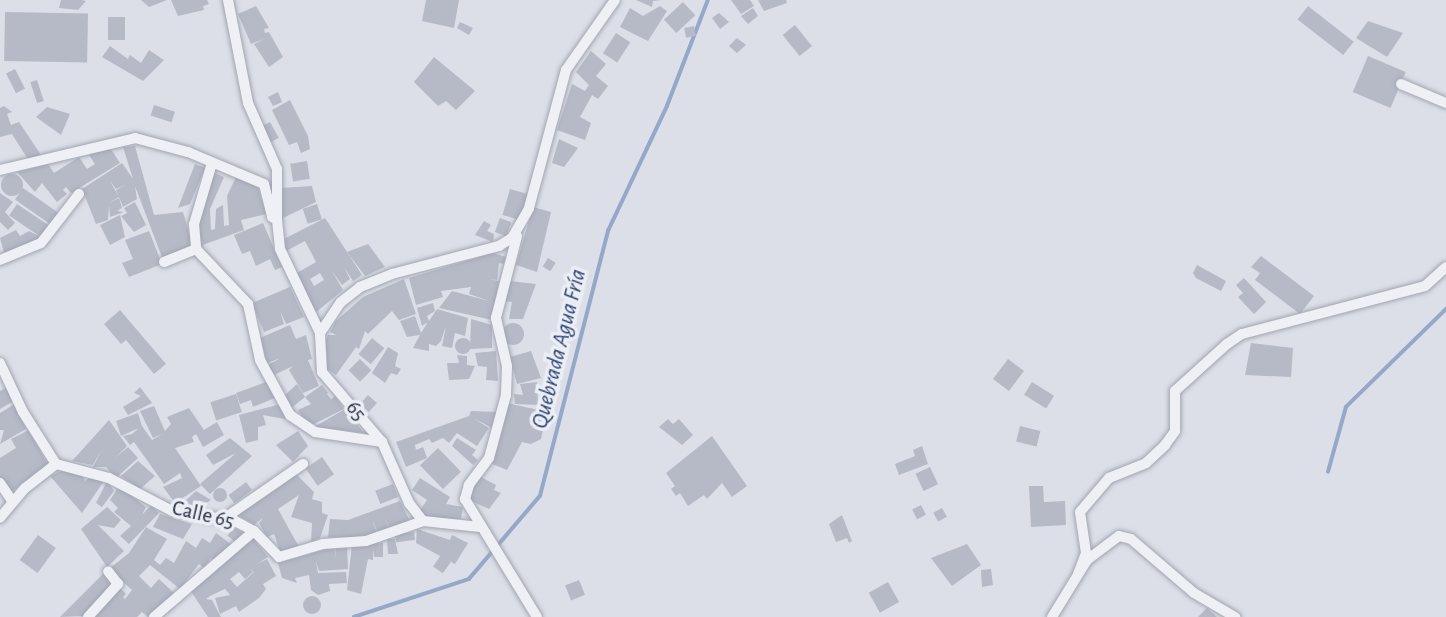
<!DOCTYPE html>
<html>
<head>
<meta charset="utf-8">
<style>
  body { margin:0 }
  #map { position:relative; width:1446px; height:617px; overflow:hidden; background:#dcdfe7; font-family:"Alegreya Sans",sans-serif }
  div>[style] { position:absolute }
  .stream>* { height:3.5px; margin:-1.75px; padding:0 1.75px; transform-origin:1.75px; border-radius:1.75px; background:#95a8c9 }
  .building>* { inset:0; background:#b6bac7; transform-origin:0 0 }
  .round { border-radius:50% }
  .roads { filter:drop-shadow(0 0 2px #a1a5b1) drop-shadow(0 0 2px #a1a5b1) }
  .street>* { height:10px; margin:-5px; padding:0 5px; transform-origin:5px; border-radius:5px; background:#eff0f5 }
  span { translate:-50% -50%; white-space:nowrap; text-align:center; line-height:1.15; -webkit-text-stroke:7px #ebeef5; paint-order:stroke }
  .street-label { font-size:21px; color:#252b3e }
  .water-label { font-size:23px; color:#2e4473; font-style:italic }
</style>
</head>
<body>
<div id="map">
  <div class="stream">
    <div style="left:1328px;top:472px;width:67px;rotate:-74.5deg"></div>
    <div style="left:1346px;top:407px;width:140px;rotate:-44.4deg"></div>
    <div style="left:354px;top:617px;width:121px;rotate:-18.3deg"></div>
    <div style="left:469px;top:579px;width:109px;rotate:-49.5deg"></div>
    <div style="left:540px;top:496px;width:274px;rotate:-75.6deg"></div>
    <div style="left:608px;top:231px;width:138px;rotate:-64.7deg"></div>
    <div style="left:667px;top:106px;width:114px;rotate:-68.9deg"></div>
  </div>
  <div class="building">
    <div style="clip-path:polygon(61px 0,81px 0,86px 1px,78px 10px,59px 8px)"></div>
    <div style="clip-path:polygon(141px 0,167px 0,149px 7px)"></div>
    <div style="clip-path:polygon(171px 0,207px 0,209px 4px,203px 6px,204px 10px,178px 16px)"></div>
    <div style="clip-path:polygon(426px 0,459px 0,454px 28px,422px 21px)"></div>
    <div style="clip-path:polygon(636px 0,662px 0,653px 1px,652px 7px)"></div>
    <div style="clip-path:polygon(731px 0,750px 0,754px 6px,741px 14px)"></div>
    <div style="clip-path:polygon(758px 0,786px 0,787px 3px,764px 11px)"></div>
    <div style="left:683px;top:2px;width:18px;height:26px;rotate:47deg"></div>
    <div style="clip-path:polygon(256px 6px,269px 28px,264px 29px,265px 33px,269px 32px,283px 57px,269px 67px,254px 44px,264px 39px,251px 44px,238px 14px)"></div>
    <div style="clip-path:polygon(660px 6px,667px 11px,648px 41px,620px 27px,630px 8px,643px 16px)"></div>
    <div style="left:1308px;top:6px;width:58px;height:17px;rotate:38deg"></div>
    <div style="clip-path:polygon(753px 8px,758px 16px,748px 24px,741px 16px)"></div>
    <div style="left:5px;top:12px;width:83px;height:49px;rotate:1deg"></div>
    <div style="clip-path:polygon(719px 13px,729px 22px,720px 29px,712px 18px)"></div>
    <div style="left:125px;top:17px;width:23px;height:17px;rotate:90deg"></div>
    <div style="clip-path:polygon(1368px 21px,1403px 33px,1387px 57px,1356px 38px)"></div>
    <div style="clip-path:polygon(460px 22px,473px 28px,469px 35px,457px 28px)"></div>
    <div style="left:795px;top:25px;width:27px;height:16px;rotate:51deg"></div>
    <div style="left:694px;top:26px;width:10px;height:10px;rotate:79deg"></div>
    <div style="left:616px;top:33px;width:17px;height:24px;rotate:33deg"></div>
    <div style="clip-path:polygon(737px 38px,746px 45px,737px 53px,729px 46px)"></div>
    <div style="clip-path:polygon(110px 46px,128px 59px,130px 55px,141px 63px,149px 50px,164px 60px,143px 81px,102px 57px)"></div>
    <div style="clip-path:polygon(591px 51px,606px 64px,596px 76px,608px 86px,598px 99px,592px 95px,580px 117px,591px 123px,585px 140px,557px 130px,572px 84px,585px 91px,589px 85px,576px 72px)"></div>
    <div style="left:1368px;top:56px;width:41px;height:39px;rotate:23deg"></div>
    <div style="clip-path:polygon(434px 57px,475px 91px,456px 110px,446px 101px,438px 106px,414px 82px)"></div>
    <div style="left:15px;top:69px;width:22px;height:10px;rotate:63deg"></div>
    <div style="left:37px;top:80px;width:22px;height:7px;rotate:72deg"></div>
    <div style="clip-path:polygon(278px 92px,282px 102px,273px 106px,268px 97px)"></div>
    <div style="clip-path:polygon(290px 100px,308px 136px,310px 149px,301px 153px,297px 142px,289px 145px,272px 110px)"></div>
    <div style="left:154px;top:105px;width:22px;height:11px;rotate:18deg"></div>
    <div style="clip-path:polygon(4px 106px,12px 112px,7px 114px,11px 125px,19px 122px,43px 158px,29px 161px,12px 134px,0 137px,0 108px)"></div>
    <div style="clip-path:polygon(47px 107px,70px 114px,61px 135px,36px 117px)"></div>
    <div style="left:270px;top:122px;width:18px;height:10px;rotate:61deg"></div>
    <div style="clip-path:polygon(559px 139px,578px 148px,564px 167px,552px 163px)"></div>
    <div style="clip-path:polygon(109px 146px,120px 163px,71px 193px,66px 187px,63px 190px,67px 194px,57px 202px,42px 183px,35px 192px,17px 172px,48px 164px,54px 173px,79px 157px,87px 169px,95px 164px,89px 155px)"></div>
    <div style="clip-path:polygon(135px 146px,154px 215px,183px 212px,193px 246px,163px 260px,135px 186px,137px 199px,123px 207px,116px 190px,127px 184px,116px 189px,110px 181px,119px 197px,109px 203px,119px 198px,122px 208px,117px 211px,124px 212px,110px 217px,109px 206px,108px 220px,96px 224px,82px 189px,122px 163px,133px 179px,123px 147px)"></div>
    <div style="left:307px;top:161px;width:18px;height:17px;rotate:81deg"></div>
    <div style="clip-path:polygon(195px 164px,205px 168px,190px 204px,178px 208px)"></div>
    <div style="clip-path:polygon(215px 173px,224px 177px,210px 209px,211px 230px,215px 229px,216px 209px,223px 205px,224px 226px,229px 225px,227px 196px,236px 177px,257px 184px,266px 214px,241px 220px,244px 230px,200px 246px,196px 220px)"></div>
    <div class="round" style="left:1px;top:174px;width:22px;height:22px"></div>
    <div style="clip-path:polygon(312px 186px,316px 202px,281px 219px,280px 188px)"></div>
    <div style="left:23px;top:188px;width:44px;height:14px;rotate:35deg"></div>
    <div style="left:510px;top:189px;width:18px;height:27px;rotate:16deg"></div>
    <div style="clip-path:polygon(0 193px,13px 202px,5px 212px,15px 223px,8px 230px,0 222px)"></div>
    <div style="clip-path:polygon(135px 202px,146px 225px,134px 232px,121px 216px,127px 213px,124px 208px)"></div>
    <div style="left:17px;top:204px;width:40px;height:14px;rotate:34deg"></div>
    <div style="left:317px;top:204px;width:16px;height:15px;rotate:72deg"></div>
    <div style="clip-path:polygon(533px 207px,551px 212px,537px 272px,516px 265px)"></div>
    <div style="clip-path:polygon(120px 215px,125px 237px,110px 245px,100px 225px)"></div>
    <div style="clip-path:polygon(evenodd,325px 218px,362px 275px,353px 281px,344px 267px,350px 279px,342px 285px,332px 271px,343px 290px,315px 313px,295px 274px,316px 262px,305px 241px,286px 251px,280px 241px,325px 218px,320px 273px,324px 280px,314px 286px,310px 279px,320px 273px)"></div>
    <div style="left:500px;top:218px;width:12px;height:15px;rotate:20deg"></div>
    <div style="clip-path:polygon(484px 221px,491px 225px,487px 231px,494px 234px,493px 242px,475px 235px)"></div>
    <div style="clip-path:polygon(263px 223px,282px 267px,275px 270px,270px 259px,256px 266px,250px 251px,242px 254px,234px 235px)"></div>
    <div style="clip-path:polygon(16px 230px,20px 236px,29px 231px,41px 237px,35px 244px,5px 256px,0 238px)"></div>
    <div style="clip-path:polygon(149px 231px,162px 264px,129px 277px,122px 263px,133px 259px,125px 240px)"></div>
    <div style="clip-path:polygon(368px 244px,385px 267px,365px 276px,347px 252px)"></div>
    <div style="clip-path:polygon(493px 253px,506px 257px,504px 264px,499px 263px,497px 280px,489px 279px,499px 281px,492px 320px,439px 308px,452px 291px,489px 301px,469px 294px,471px 287px,441px 291px,443px 297px,416px 305px,409px 278px)"></div>
    <div style="clip-path:polygon(1261px 256px,1314px 296px,1300px 314px,1255px 280px,1260px 273px,1251px 267px)"></div>
    <div style="left:548px;top:258px;width:9px;height:10px;rotate:32deg"></div>
    <div style="clip-path:polygon(1197px 265px,1226px 281px,1221px 291px,1196px 278px,1193px 273px)"></div>
    <div style="clip-path:polygon(1244px 278px,1266px 302px,1254px 314px,1238px 297px,1243px 293px,1236px 285px)"></div>
    <div style="clip-path:polygon(404px 279px,416px 314px,399px 320px,392px 311px,368px 334px,365px 331px,359px 349px,356px 347px,336px 375px,326px 368px,327px 351px,322px 349px,328px 335px,336px 335px,330px 332px,336px 321px,363px 297px)"></div>
    <div style="clip-path:polygon(509px 281px,536px 284px,523px 319px,509px 319px,512px 302px,503px 301px)"></div>
    <div style="clip-path:polygon(290px 287px,304px 317px,286px 324px,280px 311px,284px 324px,264px 332px,252px 303px)"></div>
    <div style="clip-path:polygon(433px 303px,435px 311px,427px 316px,429px 321px,437px 309px,468px 318px,465px 336px,455px 333px,452px 348px,442px 346px,446px 326px,441px 341px,436px 346px,429px 344px,429px 351px,413px 348px,420px 335px,407px 337px,400px 321px,415px 316px,421px 333px,428px 322px,422px 326px,417px 308px)"></div>
    <div style="clip-path:polygon(120px 310px,166px 364px,154px 374px,126px 340px,121px 344px,104px 324px)"></div>
    <div style="clip-path:polygon(471px 319px,492px 325px,492px 348px,470px 349px)"></div>
    <div class="round" style="left:502px;top:323px;width:22px;height:22px"></div>
    <div style="clip-path:polygon(290px 325px,296px 339px,306px 335px,312px 359px,308px 360px,319px 386px,303px 393px,289px 370px,293px 366px,272px 376px,267px 365px,281px 358px,267px 363px,260px 338px)"></div>
    <div style="left:372px;top:338px;width:16px;height:21px;rotate:40deg"></div>
    <div class="round" style="left:455px;top:338px;width:16px;height:16px"></div>
    <div style="clip-path:polygon(1251px 343px,1293px 348px,1291px 377px,1245px 375px)"></div>
    <div style="clip-path:polygon(388px 347px,398px 353px,395px 366px,401px 369px,397px 375px,391px 373px,385px 383px,372px 373px)"></div>
    <div style="clip-path:polygon(496px 351px,498px 381px,486px 380px,487px 367px,478px 366px,475px 353px)"></div>
    <div style="clip-path:polygon(531px 351px,541px 378px,517px 384px,510px 357px)"></div>
    <div style="clip-path:polygon(457px 355px,467px 356px,467px 365px,475px 366px,469px 379px,449px 380px,447px 363px,459px 363px)"></div>
    <div style="left:360px;top:359px;width:16px;height:16px;rotate:45deg"></div>
    <div style="left:1008px;top:359px;width:20px;height:25px;rotate:37deg"></div>
    <div style="clip-path:polygon(266px 382px,275px 398px,253px 407px,251px 400px,240px 404px,236px 393px)"></div>
    <div style="clip-path:polygon(537px 382px,538px 405px,515px 404px,514px 394px,523px 395px,520px 384px)"></div>
    <div style="left:1032px;top:382px;width:26px;height:15px;rotate:32deg"></div>
    <div style="clip-path:polygon(297px 384px,305px 397px,290px 409px,281px 399px)"></div>
    <div style="clip-path:polygon(322px 385px,328px 393px,318px 401px,327px 394px,331px 399px,335px 396px,344px 409px,308px 427px,298px 410px,311px 404px,305px 397px)"></div>
    <div style="clip-path:polygon(9px 386px,17px 399px,0 409px,0 391px)"></div>
    <div style="clip-path:polygon(140px 387px,152px 403px,128px 415px,123px 407px,141px 396px,134px 393px)"></div>
    <div style="left:236px;top:394px;width:19px;height:27px;rotate:72deg"></div>
    <div style="left:368px;top:395px;width:12px;height:12px;rotate:42deg"></div>
    <div style="clip-path:polygon(507px 403px,543px 411px,540px 425px,544px 425px,541px 439px,531px 444px,522px 442px,507px 470px,490px 463px)"></div>
    <div style="clip-path:polygon(15px 404px,26px 429px,0 444px,4px 430px,0 430px,0 413px)"></div>
    <div style="clip-path:polygon(281px 404px,290px 420px,263px 415px,266px 425px,258px 427px,258px 440px,246px 443px,239px 415px)"></div>
    <div style="clip-path:polygon(154px 406px,165px 431px,171px 424px,167px 417px,189px 408px,204px 430px,217px 422px,224px 435px,203px 447px,196px 434px,192px 437px,194px 442px,175px 448px,201px 486px,175px 503px,163px 487px,182px 478px,180px 473px,164px 484px,134px 442px,130px 445px,123px 436px,132px 434px,139px 428px,121px 436px,116px 421px,138px 413px,142px 426px,152px 440px,162px 434px,153px 438px,140px 411px)"></div>
    <div style="clip-path:polygon(345px 409px,364px 433px,314px 427px)"></div>
    <div style="clip-path:polygon(471px 411px,498px 412px,492px 428px,473px 418px,489px 428px,477px 446px,457px 433px,449px 443px,443px 438px,432px 443px,429px 439px,415px 445px,416px 450px,423px 447px,427px 458px,406px 467px,396px 442px,469px 416px)"></div>
    <div style="clip-path:polygon(668px 419px,673px 424px,679px 419px,693px 435px,682px 445px,659px 427px)"></div>
    <div style="clip-path:polygon(109px 420px,127px 446px,115px 458px,128px 447px,138px 458px,116px 478px,106px 467px,93px 467px,102px 449px,93px 465px,72px 461px)"></div>
    <div style="left:1020px;top:426px;width:21px;height:16px;rotate:14deg"></div>
    <div style="clip-path:polygon(29px 430px,48px 465px,11px 492px,0 477px,0 458px,16px 448px,11px 439px)"></div>
    <div style="clip-path:polygon(298px 431px,308px 446px,293px 462px,276px 445px)"></div>
    <div style="clip-path:polygon(712px 436px,747px 486px,732px 497px,722px 483px,707px 499px,704px 495px,688px 506px,680px 493px,676px 496px,671px 489px,675px 486px,666px 473px)"></div>
    <div style="clip-path:polygon(230px 438px,252px 456px,210px 494px,200px 484px,236px 453px,213px 465px,206px 455px)"></div>
    <div style="clip-path:polygon(457px 438px,476px 450px,472px 455px,478px 460px,473px 465px,452px 446px)"></div>
    <div style="clip-path:polygon(922px 446px,928px 464px,899px 475px,895px 464px,915px 456px,913px 450px)"></div>
    <div style="left:438px;top:448px;width:33px;height:25px;rotate:46deg"></div>
    <div style="left:322px;top:457px;width:21px;height:20px;rotate:55deg"></div>
    <div style="clip-path:polygon(138px 461px,155px 476px,140px 489px,121px 476px)"></div>
    <div style="left:930px;top:467px;width:19px;height:16px;rotate:65deg"></div>
    <div style="clip-path:polygon(63px 470px,82px 475px,85px 481px,94px 475px,104px 481px,82px 513px,50px 476px)"></div>
    <div style="clip-path:polygon(296px 474px,314px 492px,312px 499px,322px 502px,322px 513px,328px 515px,320px 538px,311px 542px,312px 523px,291px 517px,299px 495px,278px 509px,299px 547px,281px 554px,274px 534px,267px 537px,259px 523px,263px 518px,254px 525px,236px 513px)"></div>
    <div style="clip-path:polygon(479px 476px,496px 485px,494px 490px,501px 493px,489px 509px,469px 500px)"></div>
    <div style="clip-path:polygon(420px 478px,450px 497px,446px 504px,463px 507px,461px 519px,428px 520px,419px 512px,427px 500px,412px 490px)"></div>
    <div style="clip-path:polygon(107px 481px,114px 491px,102px 507px,96px 503px)"></div>
    <div style="left:246px;top:482px;width:10px;height:22px;rotate:53deg"></div>
    <div style="left:393px;top:484px;width:14px;height:19px;rotate:69deg"></div>
    <div style="clip-path:polygon(119px 486px,146px 507px,142px 515px,151px 505px,159px 513px,129px 544px,120px 536px,131px 526px,114px 512px,118px 508px,110px 500px)"></div>
    <div style="clip-path:polygon(1029px 486px,1043px 486px,1044px 502px,1065px 501px,1066px 525px,1031px 527px)"></div>
    <div class="round" style="left:213px;top:488px;width:14px;height:14px"></div>
    <div style="clip-path:polygon(196px 491px,211px 500px,192px 512px,183px 503px)"></div>
    <div style="clip-path:polygon(400px 501px,412px 525px,392px 532px,385px 519px,390px 530px,379px 535px,372px 520px,377px 533px,365px 538px,328px 537px,330px 519px,348px 520px)"></div>
    <div style="left:921px;top:505px;width:11px;height:10px;rotate:63deg"></div>
    <div style="clip-path:polygon(107px 507px,121px 520px,114px 528px,98px 525px,124px 551px,107px 567px,81px 529px)"></div>
    <div style="left:942px;top:508px;width:10px;height:10px;rotate:61deg"></div>
    <div style="clip-path:polygon(160px 514px,192px 524px,183px 539px,153px 527px)"></div>
    <div style="clip-path:polygon(842px 515px,852px 541px,849px 543px,847px 538px,836px 542px,829px 524px)"></div>
    <div style="clip-path:polygon(146px 527px,167px 539px,154px 560px,160px 565px,166px 558px,174px 563px,186px 541px,196px 548px,202px 538px,210px 543px,216px 533px,232px 545px,215px 561px,211px 558px,204px 568px,199px 564px,180px 589px,150px 565px,139px 576px,151px 588px,159px 579px,174px 593px,148px 617px,142px 612px,137px 617px,89px 617px,118px 586px,126px 594px,123px 597px,125px 599px,132px 590px,109px 569px,129px 553px)"></div>
    <div style="left:234px;top:527px;width:10px;height:11px;rotate:37deg"></div>
    <div style="clip-path:polygon(417px 529px,450px 540px,452px 535px,468px 543px,455px 564px,416px 543px)"></div>
    <div style="left:414px;top:532px;width:8px;height:19px;rotate:83deg"></div>
    <div style="left:38px;top:535px;width:22px;height:31px;rotate:36deg"></div>
    <div style="clip-path:polygon(evenodd,253px 538px,268px 557px,257px 564px,267px 559px,276px 576px,263px 584px,266px 589px,259px 598px,239px 612px,236px 606px,220px 614px,215px 598px,230px 595px,225px 589px,210px 596px,206px 599px,212px 600px,221px 617px,208px 617px,190px 590px,253px 538px,249px 568px,254px 572px,237px 587px,230px 579px,239px 572px,245px 579px,253px 572px,249px 568px)"></div>
    <div style="clip-path:polygon(387px 539px,395px 539px,398px 554px,388px 554px)"></div>
    <div style="clip-path:polygon(383px 543px,383px 557px,374px 557px,373px 549px,373px 560px,368px 559px,361px 594px,347px 590px,352px 545px)"></div>
    <div style="clip-path:polygon(967px 544px,981px 565px,952px 586px,931px 558px)"></div>
    <div style="clip-path:polygon(347px 546px,348px 569px,319px 571px,316px 562px,318px 573px,346px 572px,347px 583px,329px 584px,330px 591px,318px 595px,311px 590px,309px 575px,295px 578px,297px 583px,282px 578px,278px 563px,334px 547px,336px 558px,335px 547px)"></div>
    <div style="left:441px;top:555px;width:12px;height:14px;rotate:35deg"></div>
    <div style="clip-path:polygon(991px 569px,993px 585px,982px 587px,981px 570px)"></div>
    <div style="clip-path:polygon(105px 572px,116px 583px,84px 616px,60px 617px)"></div>
    <div style="left:579px;top:580px;width:16px;height:15px;rotate:68deg"></div>
    <div style="left:888px;top:582px;width:23px;height:22px;rotate:61deg"></div>
    <div class="round" style="left:303px;top:596px;width:18px;height:18px"></div>
    <div style="clip-path:polygon(1207px 608px,1217px 617px,1198px 617px)"></div>
  </div>
  <div class="roads">
    <div class="street">
      <div style="left:228px;top:0;width:105px;rotate:79deg"></div>
      <div style="left:248px;top:103px;width:72px;rotate:66.3deg"></div>
      <div style="left:277px;top:169px;width:51px;rotate:90deg"></div>
      <div style="left:1401px;top:84px;width:49px;rotate:22.9deg"></div>
      <div style="left:212px;top:163px;width:64px;rotate:106.4deg"></div>
      <div style="left:194px;top:224px;width:25px;rotate:85deg"></div>
      <div style="left:196px;top:249px;width:76px;rotate:46.6deg"></div>
      <div style="left:248px;top:304px;width:57px;rotate:77.9deg"></div>
      <div style="left:260px;top:360px;width:63px;rotate:61.4deg"></div>
      <div style="left:290px;top:415px;width:30px;rotate:34deg"></div>
      <div style="left:315px;top:432px;width:68px;rotate:8.5deg"></div>
      <div style="left:0;top:170px;width:139px;rotate:-13.3deg"></div>
      <div style="left:135px;top:138px;width:55px;rotate:14.8deg"></div>
      <div style="left:188px;top:152px;width:82px;rotate:22.8deg"></div>
      <div style="left:264px;top:184px;width:34px;rotate:76deg"></div>
      <div style="left:272px;top:217px;width:6px;rotate:31deg"></div>
      <div style="left:277px;top:220px;width:29px;rotate:84deg"></div>
      <div style="left:280px;top:249px;width:93px;rotate:64.5deg"></div>
      <div style="left:517px;top:236px;width:85px;rotate:104.4deg"></div>
      <div style="left:496px;top:318px;width:49px;rotate:77.1deg"></div>
      <div style="left:507px;top:366px;width:29px;rotate:92deg"></div>
      <div style="left:506px;top:395px;width:65px;rotate:105.1deg"></div>
      <div style="left:489px;top:458px;width:34px;rotate:127deg"></div>
      <div style="left:469px;top:485px;width:15px;rotate:106deg"></div>
      <div style="left:465px;top:499px;width:138px;rotate:58.6deg"></div>
      <div style="left:0;top:260px;width:44px;rotate:-22.5deg"></div>
      <div style="left:41px;top:243px;width:62px;rotate:-52.2deg"></div>
      <div style="left:164px;top:262px;width:35px;rotate:-22deg"></div>
      <div style="left:0;top:363px;width:54px;rotate:64.9deg"></div>
      <div style="left:23px;top:412px;width:62px;rotate:57.6deg"></div>
      <div style="left:56px;top:464px;width:39px;rotate:142deg"></div>
      <div style="left:25px;top:488px;width:39px;rotate:130deg"></div>
      <div style="left:56px;top:464px;width:55px;rotate:14.8deg"></div>
      <div style="left:109px;top:478px;width:71px;rotate:27.6deg"></div>
      <div style="left:172px;top:511px;width:64px;rotate:9deg"></div>
      <div style="left:235px;top:521px;width:21px;rotate:28deg"></div>
      <div style="left:254px;top:531px;width:36px;rotate:46deg"></div>
      <div style="left:279px;top:557px;width:46px;rotate:-16.5deg"></div>
      <div style="left:323px;top:544px;width:43px;rotate:-4deg"></div>
      <div style="left:366px;top:541px;width:60px;rotate:-19.3deg"></div>
      <div style="left:0;top:483px;width:23px;rotate:56deg"></div>
      <div style="left:225px;top:518px;width:95px;rotate:-34.7deg"></div>
      <div style="left:480px;top:527px;width:57px;rotate:-174deg"></div>
      <div style="left:423px;top:521px;width:23px;rotate:-128deg"></div>
      <div style="left:409px;top:503px;width:67px;rotate:-113.9deg"></div>
      <div style="left:382px;top:442px;width:92px;rotate:-130.6deg"></div>
      <div style="left:322px;top:372px;width:39px;rotate:-93deg"></div>
      <div style="left:320px;top:333px;width:37px;rotate:-56deg"></div>
      <div style="left:341px;top:302px;width:24px;rotate:-38deg"></div>
      <div style="left:360px;top:287px;width:35px;rotate:-22deg"></div>
      <div style="left:392px;top:274px;width:111px;rotate:-14.7deg"></div>
      <div style="left:499px;top:246px;width:15px;rotate:-32deg"></div>
      <div style="left:512px;top:238px;width:34px;rotate:-60deg"></div>
      <div style="left:529px;top:208px;width:143px;rotate:-75deg"></div>
      <div style="left:566px;top:70px;width:85px;rotate:-55deg"></div>
      <div style="left:1078px;top:574px;width:22px;rotate:-69deg"></div>
      <div style="left:1086px;top:553px;width:41px;rotate:-98.3deg"></div>
      <div style="left:1080px;top:512px;width:45px;rotate:-49.5deg"></div>
      <div style="left:1109px;top:478px;width:40px;rotate:-22deg"></div>
      <div style="left:1146px;top:463px;width:26px;rotate:-43deg"></div>
      <div style="left:1165px;top:445px;width:17px;rotate:-54deg"></div>
      <div style="left:1175px;top:431px;width:40px;rotate:-90deg"></div>
      <div style="left:1175px;top:391px;width:70px;rotate:-42.1deg"></div>
      <div style="left:1227px;top:344px;width:18px;rotate:-34deg"></div>
      <div style="left:1242px;top:334px;width:189px;rotate:-14.7deg"></div>
      <div style="left:1425px;top:286px;width:28px;rotate:-42deg"></div>
      <div style="left:88px;top:617px;width:45px;rotate:-47.7deg"></div>
      <div style="left:118px;top:584px;width:16px;rotate:-128deg"></div>
      <div style="left:154px;top:617px;width:132px;rotate:-40.7deg"></div>
      <div style="left:1052px;top:617px;width:67px;rotate:-58.4deg"></div>
      <div style="left:1087px;top:560px;width:40px;rotate:-37deg"></div>
      <div style="left:1119px;top:536px;width:12px;rotate:14deg"></div>
      <div style="left:1131px;top:539px;width:83px;rotate:40.6deg"></div>
      <div style="left:1194px;top:593px;width:48px;rotate:30.3deg"></div>
    </div>
  </div>
  <div class="street-label">
    <span style="left:356px;top:411px;rotate:50deg">65</span>
    <span style="left:203px;top:515px;rotate:13deg">Calle 65</span>
  </div>
  <div class="water-label">
    <span style="left:560px;top:349px;rotate:-76deg">Quebrada Agua Fría</span>
  </div>
</div>
</body>
</html>
